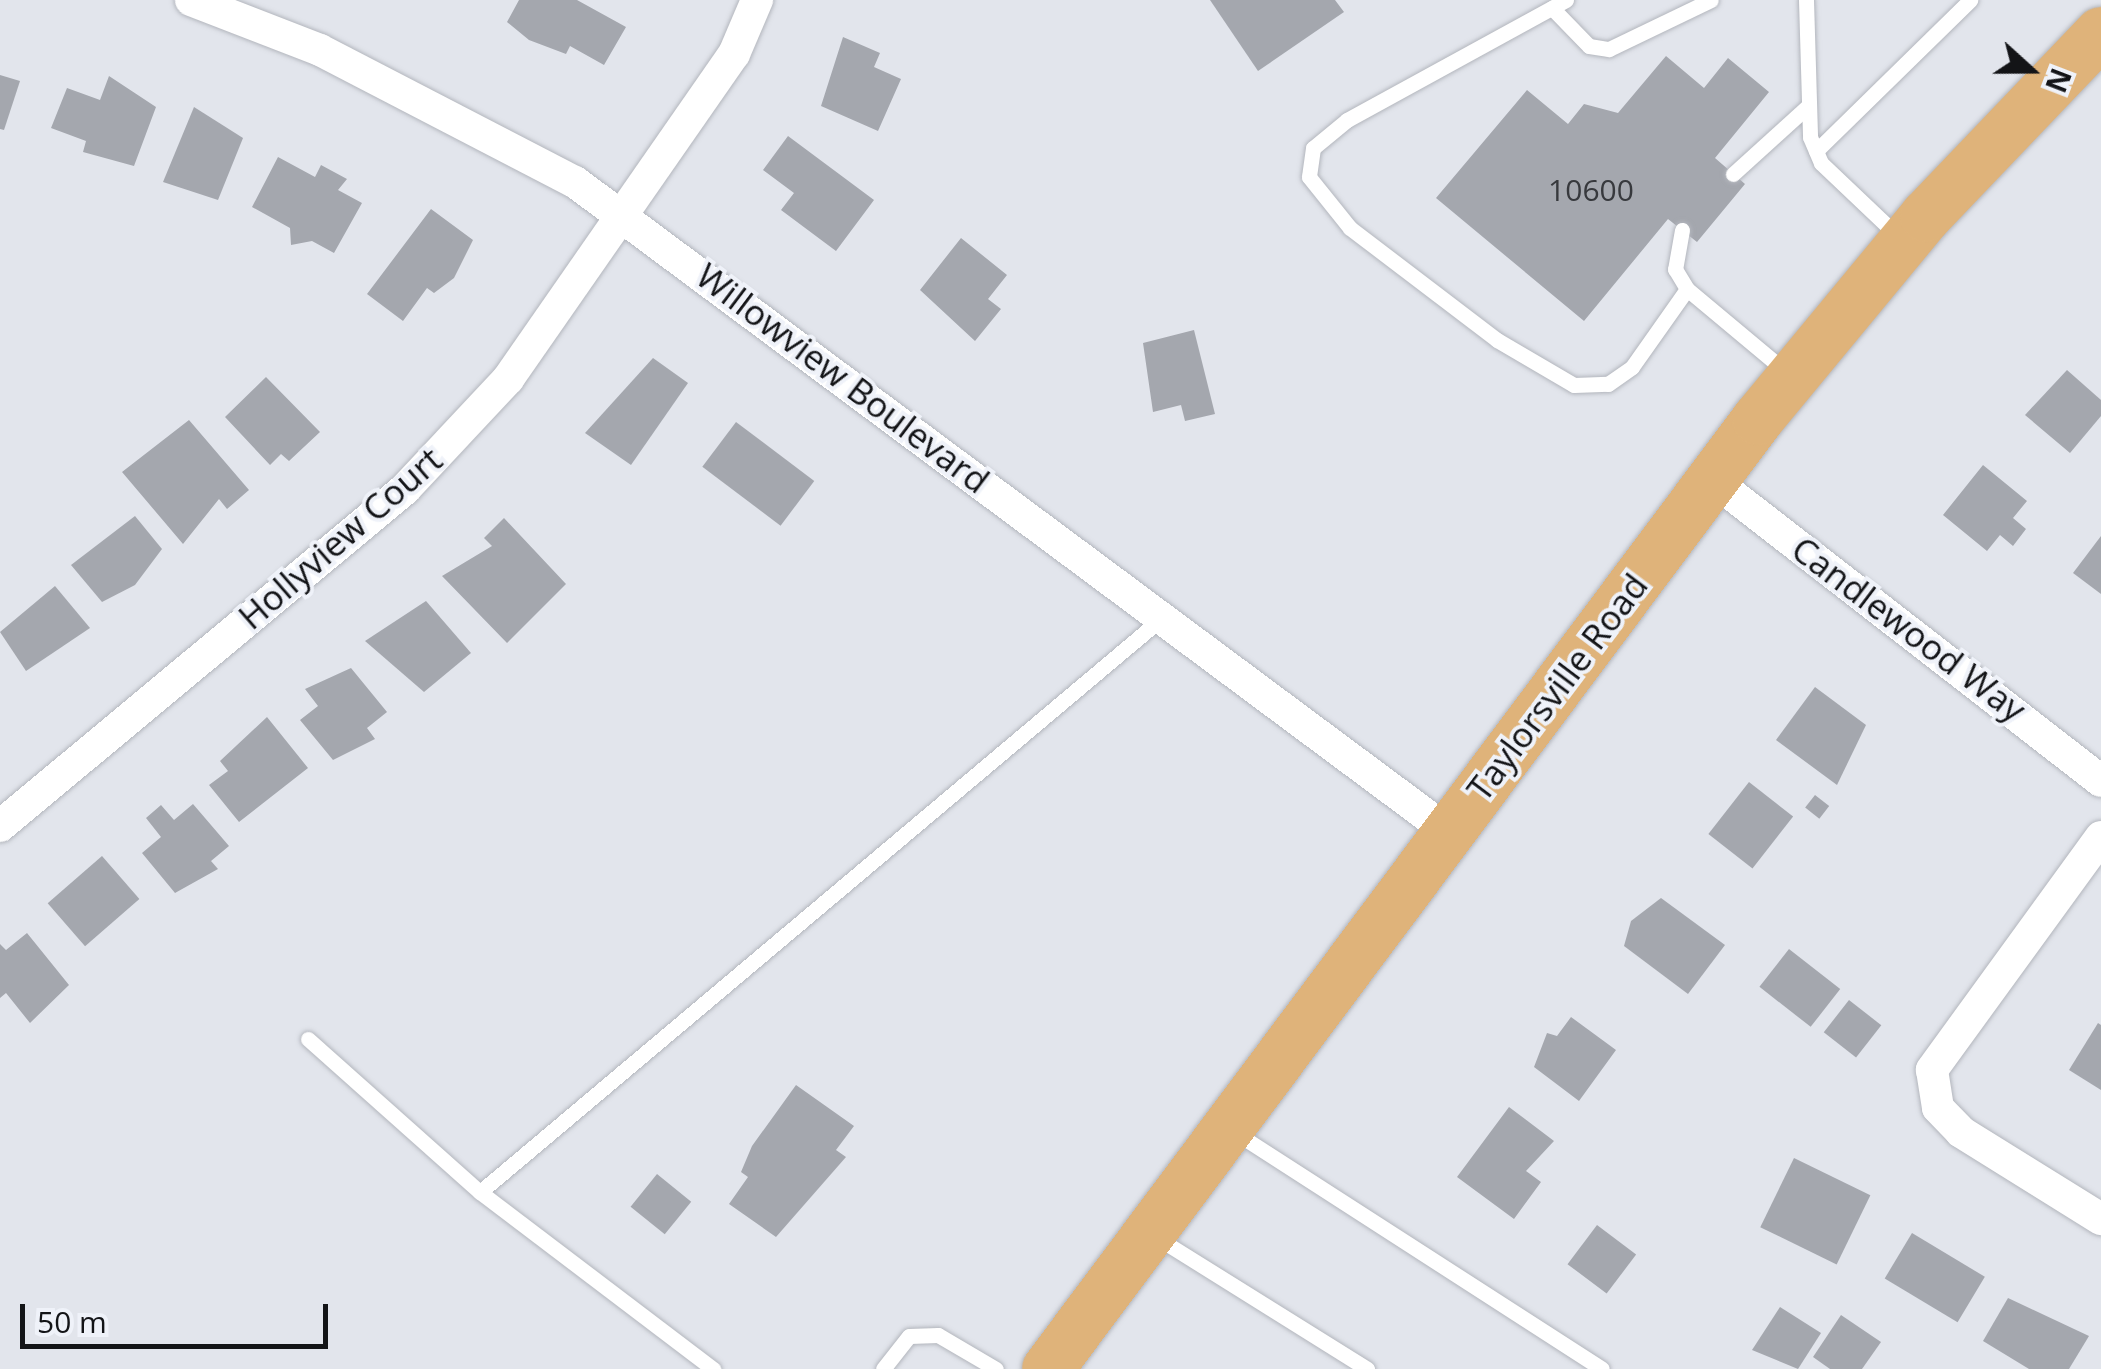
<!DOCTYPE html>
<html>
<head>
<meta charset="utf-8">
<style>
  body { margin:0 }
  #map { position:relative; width:2101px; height:1369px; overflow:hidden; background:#e2e5ec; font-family:"Open Sans",sans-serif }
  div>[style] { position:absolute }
  .building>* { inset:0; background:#a4a7ae; transform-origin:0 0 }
  .roads { filter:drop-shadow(0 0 2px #b3b6bd) drop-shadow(0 0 2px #b3b6bd) }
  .service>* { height:15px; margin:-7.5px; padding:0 7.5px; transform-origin:7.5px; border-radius:7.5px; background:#fff }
  .minor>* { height:32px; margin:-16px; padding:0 16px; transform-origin:16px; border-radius:16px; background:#fff }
  .primary>* { height:52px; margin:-26px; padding:0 26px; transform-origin:26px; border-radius:26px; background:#dfb37a }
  span { translate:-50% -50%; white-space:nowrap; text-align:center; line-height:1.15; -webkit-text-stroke:8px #eff2f9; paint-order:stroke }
  .number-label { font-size:30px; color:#37393d }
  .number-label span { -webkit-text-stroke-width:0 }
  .street-label { font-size:35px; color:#131417 }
  .north { position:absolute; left:1981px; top:20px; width:100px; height:100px; -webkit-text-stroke:8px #eff2f9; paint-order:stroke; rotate:111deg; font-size:28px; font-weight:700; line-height:40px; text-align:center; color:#131417 }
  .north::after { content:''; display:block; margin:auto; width:35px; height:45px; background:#131417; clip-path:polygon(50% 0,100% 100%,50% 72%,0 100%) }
  .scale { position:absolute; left:20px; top:1304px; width:308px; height:45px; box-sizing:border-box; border:5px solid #131417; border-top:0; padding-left:12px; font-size:30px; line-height:35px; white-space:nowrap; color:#131417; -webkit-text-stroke:8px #eff2f9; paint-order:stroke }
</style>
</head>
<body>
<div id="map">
  <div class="building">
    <div style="clip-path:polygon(519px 0,577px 0,626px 27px,604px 65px,570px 46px,566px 54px,529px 40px,507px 22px)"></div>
    <div style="clip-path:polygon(1210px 0,1335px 0,1344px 12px,1258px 71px)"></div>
    <div style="clip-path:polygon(843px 37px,880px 53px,874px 67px,901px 79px,878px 131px,821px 106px)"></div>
    <div style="clip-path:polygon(1666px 56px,1704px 88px,1728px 58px,1769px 92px,1715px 158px,1745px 184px,1697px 242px,1668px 219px,1584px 321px,1436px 198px,1527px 90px,1568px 124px,1584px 104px,1618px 113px)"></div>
    <div style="clip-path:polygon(0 75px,20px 81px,4px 130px,0 129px)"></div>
    <div style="clip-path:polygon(109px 76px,156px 107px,134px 166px,83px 152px,86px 141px,51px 128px,67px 88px,100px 100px)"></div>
    <div style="clip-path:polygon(194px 107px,243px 138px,218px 200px,163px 182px)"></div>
    <div style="clip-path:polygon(788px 136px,874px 200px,836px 251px,781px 210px,794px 193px,763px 170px)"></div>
    <div style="clip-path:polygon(278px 157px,315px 177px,321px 165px,347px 179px,338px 190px,362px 203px,334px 253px,312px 241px,291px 245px,290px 228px,252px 207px)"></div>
    <div style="clip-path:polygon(431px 209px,473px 240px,454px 278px,434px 293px,427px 288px,403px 321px,367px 294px)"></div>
    <div style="clip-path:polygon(961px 238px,1007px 275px,988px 299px,1001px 309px,975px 341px,920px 290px)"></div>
    <div style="clip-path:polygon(1194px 330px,1215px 414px,1185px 421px,1181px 405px,1153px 412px,1143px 343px)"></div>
    <div style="clip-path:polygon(653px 358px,688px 383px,631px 465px,585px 433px)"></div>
    <div style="clip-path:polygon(2067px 370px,2101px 400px,2101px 416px,2070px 453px,2025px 415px)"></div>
    <div style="clip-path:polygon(266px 377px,320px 432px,289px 461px,281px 454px,270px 465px,225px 417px)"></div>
    <div style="clip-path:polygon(189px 420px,249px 490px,227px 509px,219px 499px,183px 544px,122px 472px)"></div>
    <div style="left:736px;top:422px;width:98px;height:56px;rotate:37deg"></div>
    <div style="clip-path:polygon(1983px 465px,2027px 501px,2013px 518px,2026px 529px,2013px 546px,2000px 535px,1987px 551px,1943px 515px)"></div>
    <div style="clip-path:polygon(135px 516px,162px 549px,135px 585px,102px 602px,71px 565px)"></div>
    <div style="clip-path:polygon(504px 518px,566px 584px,507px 643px,442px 576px,492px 546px,484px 538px)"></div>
    <div style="clip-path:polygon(2101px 536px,2101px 594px,2073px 573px)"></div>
    <div style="clip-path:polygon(55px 586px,90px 628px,26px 671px,0 632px)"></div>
    <div style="clip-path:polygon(426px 601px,471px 653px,424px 692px,365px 641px)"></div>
    <div style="clip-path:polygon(351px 668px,387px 712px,367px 728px,375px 739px,333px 760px,300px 720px,318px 706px,305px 689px)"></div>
    <div style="clip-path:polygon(1815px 687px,1866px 725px,1837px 785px,1776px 740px)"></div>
    <div style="clip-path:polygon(267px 717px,308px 768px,239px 822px,209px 785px,228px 771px,220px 761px)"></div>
    <div style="left:1749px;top:782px;width:56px;height:66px;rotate:38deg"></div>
    <div style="left:1815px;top:795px;width:18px;height:16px;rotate:38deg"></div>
    <div style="clip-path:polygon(193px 804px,229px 846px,211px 861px,218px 869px,175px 893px,142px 853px,161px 837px,146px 818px,161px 805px,174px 820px)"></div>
    <div style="left:102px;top:856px;width:57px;height:72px;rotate:49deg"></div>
    <div style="clip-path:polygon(1661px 898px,1725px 945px,1688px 994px,1624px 946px,1631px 921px)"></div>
    <div style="clip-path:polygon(27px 933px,69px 985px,30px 1023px,6px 993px,0 998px,0 944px,6px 950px)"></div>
    <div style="left:1789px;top:949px;width:65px;height:48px;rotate:38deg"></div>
    <div style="left:1849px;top:1000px;width:41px;height:41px;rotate:38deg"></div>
    <div style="clip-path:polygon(1571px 1017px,1616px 1050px,1579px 1101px,1534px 1067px,1547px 1033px,1557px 1036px)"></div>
    <div style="clip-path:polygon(2098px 1023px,2101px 1025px,2101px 1090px,2069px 1070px)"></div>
    <div style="clip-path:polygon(796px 1085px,854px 1126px,836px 1150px,846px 1157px,776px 1237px,729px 1204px,748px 1177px,741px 1172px,752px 1146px)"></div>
    <div style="clip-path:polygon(1509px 1107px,1554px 1141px,1526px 1171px,1541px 1182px,1514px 1219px,1457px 1177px)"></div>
    <div style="left:1794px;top:1158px;width:85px;height:77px;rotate:26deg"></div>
    <div style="left:657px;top:1174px;width:44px;height:42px;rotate:39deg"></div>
    <div style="left:1597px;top:1225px;width:49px;height:49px;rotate:37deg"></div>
    <div style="left:1912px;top:1233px;width:85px;height:53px;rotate:31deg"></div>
    <div style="clip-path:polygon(2008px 1298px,2089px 1336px,2069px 1369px,2029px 1369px,1983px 1341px)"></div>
    <div style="clip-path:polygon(1780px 1307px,1821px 1333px,1798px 1369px,1752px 1350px)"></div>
    <div style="clip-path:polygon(1841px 1315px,1881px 1342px,1862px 1369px,1830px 1369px,1813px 1357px)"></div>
  </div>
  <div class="roads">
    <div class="service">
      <div style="left:1566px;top:0;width:250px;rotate:151.3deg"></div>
      <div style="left:1347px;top:120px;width:44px;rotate:140.5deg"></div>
      <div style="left:1313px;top:148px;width:29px;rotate:98deg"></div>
      <div style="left:1309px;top:177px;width:65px;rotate:51.2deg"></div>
      <div style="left:1350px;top:228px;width:185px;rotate:37.3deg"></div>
      <div style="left:1497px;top:340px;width:89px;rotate:30.3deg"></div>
      <div style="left:1574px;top:385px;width:34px;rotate:-2deg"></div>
      <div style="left:1608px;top:384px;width:29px;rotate:-35deg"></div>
      <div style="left:1632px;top:367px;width:95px;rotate:-54.8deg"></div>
      <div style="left:1806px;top:0;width:137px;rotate:88.3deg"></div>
      <div style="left:1810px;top:137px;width:28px;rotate:67deg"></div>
      <div style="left:1821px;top:163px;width:106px;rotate:43.5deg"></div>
      <div style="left:1552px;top:8px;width:53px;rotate:45.8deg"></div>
      <div style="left:1589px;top:46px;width:20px;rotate:9deg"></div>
      <div style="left:1609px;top:49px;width:113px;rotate:-25.7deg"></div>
      <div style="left:1816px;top:151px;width:216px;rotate:-44.4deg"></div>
      <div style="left:1733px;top:174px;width:100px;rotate:-42.2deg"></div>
      <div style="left:1682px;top:230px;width:40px;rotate:100deg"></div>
      <div style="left:1675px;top:269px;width:23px;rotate:59deg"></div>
      <div style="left:1687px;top:289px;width:128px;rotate:39.9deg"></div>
      <div style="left:308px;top:1039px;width:230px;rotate:41.7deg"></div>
      <div style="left:480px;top:1192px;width:293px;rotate:37.2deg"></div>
      <div style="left:1236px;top:1133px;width:435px;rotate:32.8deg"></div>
      <div style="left:480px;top:1192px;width:891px;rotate:-40.09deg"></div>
      <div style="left:1156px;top:1237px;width:249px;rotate:32deg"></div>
      <div style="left:883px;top:1369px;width:42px;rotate:-51.8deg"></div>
      <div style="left:909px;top:1336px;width:29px;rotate:-2deg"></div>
      <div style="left:938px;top:1335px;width:67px;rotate:30.4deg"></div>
    </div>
    <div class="minor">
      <div style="left:191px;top:0;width:138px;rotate:21.2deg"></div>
      <div style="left:320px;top:50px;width:287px;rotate:27.4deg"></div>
      <div style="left:575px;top:182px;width:1089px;rotate:36.64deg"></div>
      <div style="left:1713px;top:480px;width:491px;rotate:37.8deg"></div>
      <div style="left:0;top:826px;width:527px;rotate:-39.76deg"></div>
      <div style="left:405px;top:489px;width:151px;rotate:-46.9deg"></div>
      <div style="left:508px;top:379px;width:396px;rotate:-55.2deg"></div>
      <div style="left:734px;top:54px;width:59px;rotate:-66.9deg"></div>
      <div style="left:2101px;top:837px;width:288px;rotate:126deg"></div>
      <div style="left:1932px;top:1070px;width:38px;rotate:81deg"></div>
      <div style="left:1938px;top:1108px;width:33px;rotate:46deg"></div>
      <div style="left:1961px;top:1132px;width:165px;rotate:31.9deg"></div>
    </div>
    <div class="primary">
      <div style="left:1048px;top:1369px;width:1186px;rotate:-53.23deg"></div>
      <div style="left:1758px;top:419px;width:264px;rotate:-50.4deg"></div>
      <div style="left:1926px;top:216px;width:253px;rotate:-46.3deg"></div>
    </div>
  </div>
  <div class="number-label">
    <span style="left:1591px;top:190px">10600</span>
  </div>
  <div class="street-label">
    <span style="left:843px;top:378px;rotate:37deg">Willowview Boulevard</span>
    <span style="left:340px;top:538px;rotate:-41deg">Hollyview Court</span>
    <span style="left:1909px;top:629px;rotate:37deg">Candlewood Way</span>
    <span style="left:1557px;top:687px;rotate:-53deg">Taylorsville Road</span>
  </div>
  <div class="north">N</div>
  <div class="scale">50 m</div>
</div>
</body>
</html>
